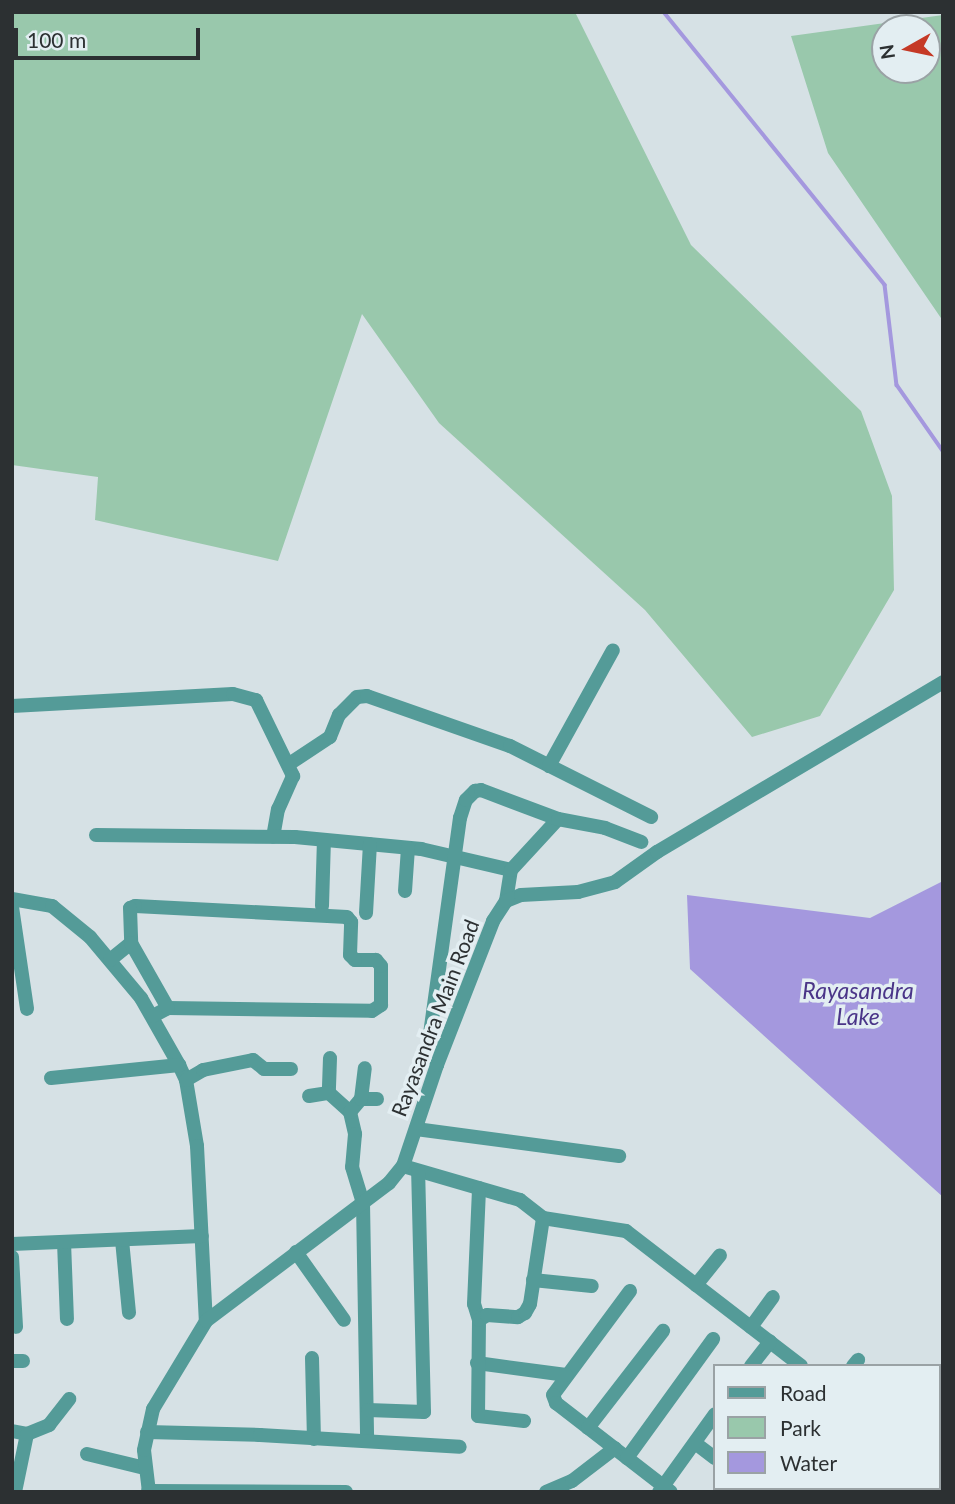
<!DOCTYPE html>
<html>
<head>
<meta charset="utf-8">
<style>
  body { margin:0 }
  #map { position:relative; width:955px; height:1504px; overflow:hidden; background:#d6e1e5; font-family:Lato,sans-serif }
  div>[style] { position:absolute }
  .green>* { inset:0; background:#99c8ac }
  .water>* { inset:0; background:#a498de }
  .stream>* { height:3.5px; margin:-1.75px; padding:0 1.75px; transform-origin:1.75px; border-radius:1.75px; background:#a498de }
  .minor>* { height:14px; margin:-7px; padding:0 7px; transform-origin:7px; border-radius:7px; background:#549b98 }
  span { translate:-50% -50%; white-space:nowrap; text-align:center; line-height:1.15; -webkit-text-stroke:7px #e3eef2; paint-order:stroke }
  .street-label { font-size:21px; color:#2c3032 }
  .water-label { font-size:23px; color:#4a3588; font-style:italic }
  .frame { position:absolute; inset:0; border:14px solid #2c3032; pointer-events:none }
  .legend { position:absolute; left:713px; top:1364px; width:228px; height:126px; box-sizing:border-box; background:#e3eef2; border:2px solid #9aa2a5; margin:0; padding:9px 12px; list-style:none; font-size:21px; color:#2c3032 }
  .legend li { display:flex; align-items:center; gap:14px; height:35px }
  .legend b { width:35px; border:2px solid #9aa2a5 }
  .north { position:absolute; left:871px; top:14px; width:70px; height:70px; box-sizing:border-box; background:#e3eef2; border:2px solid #9aa2a5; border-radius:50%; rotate:261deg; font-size:19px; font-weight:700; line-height:28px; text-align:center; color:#2c3032 }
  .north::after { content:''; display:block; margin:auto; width:24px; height:32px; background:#c53926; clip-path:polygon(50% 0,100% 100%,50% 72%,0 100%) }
  .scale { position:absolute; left:14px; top:28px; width:186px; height:32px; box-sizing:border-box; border:4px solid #2c3032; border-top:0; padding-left:9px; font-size:21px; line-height:24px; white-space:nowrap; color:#2c3032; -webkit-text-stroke:5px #e3eef2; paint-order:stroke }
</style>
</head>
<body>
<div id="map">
  <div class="green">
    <div style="clip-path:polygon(12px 12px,575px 12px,691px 245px,861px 411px,892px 496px,894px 590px,820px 716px,752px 737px,645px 610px,439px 423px,362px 314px,278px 561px,95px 520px,98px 477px,12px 465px)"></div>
    <div style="clip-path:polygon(evenodd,943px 15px,943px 321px,828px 153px,791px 36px,943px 15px,885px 28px,927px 28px,927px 70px,885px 70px,885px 28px)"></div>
  </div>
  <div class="water">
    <div style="clip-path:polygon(943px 881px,943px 1197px,690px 969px,687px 895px,870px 918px)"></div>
  </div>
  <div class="stream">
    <div style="left:664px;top:12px;width:351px;rotate:51deg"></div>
    <div style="left:885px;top:285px;width:101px;rotate:83.2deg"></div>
    <div style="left:897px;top:385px;width:80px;rotate:55.1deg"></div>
  </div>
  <div class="minor">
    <div style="left:12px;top:706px;width:221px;rotate:-3.1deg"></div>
    <div style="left:233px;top:694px;width:24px;rotate:15deg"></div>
    <div style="left:256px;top:700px;width:85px;rotate:64deg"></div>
    <div style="left:293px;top:776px;width:36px;rotate:114deg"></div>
    <div style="left:278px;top:809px;width:28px;rotate:100deg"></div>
    <div style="left:289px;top:764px;width:49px;rotate:-33.4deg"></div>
    <div style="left:330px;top:737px;width:24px;rotate:-68deg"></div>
    <div style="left:339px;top:715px;width:25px;rotate:-45deg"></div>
    <div style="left:357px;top:697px;width:10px;rotate:-6deg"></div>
    <div style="left:367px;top:696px;width:151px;rotate:19.3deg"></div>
    <div style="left:510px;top:746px;width:158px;rotate:26.7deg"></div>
    <div style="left:549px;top:766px;width:132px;rotate:-61.1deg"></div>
    <div style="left:96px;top:835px;width:199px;rotate:0.6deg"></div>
    <div style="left:295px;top:837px;width:127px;rotate:5.4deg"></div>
    <div style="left:421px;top:849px;width:92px;rotate:13.1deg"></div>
    <div style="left:405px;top:891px;width:43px;rotate:-86deg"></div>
    <div style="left:12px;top:899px;width:41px;rotate:9.9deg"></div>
    <div style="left:52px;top:906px;width:49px;rotate:39.2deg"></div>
    <div style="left:90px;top:937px;width:80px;rotate:50.1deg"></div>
    <div style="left:141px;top:998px;width:77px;rotate:60.4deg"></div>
    <div style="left:179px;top:1065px;width:17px;rotate:65deg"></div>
    <div style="left:186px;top:1080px;width:67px;rotate:80.5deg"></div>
    <div style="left:197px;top:1146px;width:175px;rotate:87.1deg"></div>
    <div style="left:506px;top:901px;width:31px;rotate:-81deg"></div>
    <div style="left:511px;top:870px;width:69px;rotate:-47.3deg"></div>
    <div style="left:322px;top:906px;width:66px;rotate:-88.3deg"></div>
    <div style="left:12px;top:907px;width:103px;rotate:81.6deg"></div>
    <div style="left:366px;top:913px;width:69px;rotate:-86.7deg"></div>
    <div style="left:110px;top:960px;width:27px;rotate:-39deg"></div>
    <div style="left:153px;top:1016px;width:17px;rotate:-28deg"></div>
    <div style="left:168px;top:1008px;width:204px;rotate:0.8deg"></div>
    <div style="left:372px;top:1011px;width:11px;rotate:-34deg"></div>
    <div style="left:381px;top:1005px;width:39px;rotate:-90deg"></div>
    <div style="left:381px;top:966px;width:8px;rotate:-130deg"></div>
    <div style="left:376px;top:960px;width:21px;rotate:180deg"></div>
    <div style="left:355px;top:960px;width:7px;rotate:-135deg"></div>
    <div style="left:350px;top:955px;width:33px;rotate:-88deg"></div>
    <div style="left:351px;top:922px;width:6px;rotate:-129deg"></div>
    <div style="left:347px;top:917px;width:212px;rotate:-177deg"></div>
    <div style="left:135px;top:906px;width:5px;rotate:158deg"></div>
    <div style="left:130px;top:908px;width:35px;rotate:88deg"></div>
    <div style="left:131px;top:943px;width:75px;rotate:60.4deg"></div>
    <div style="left:330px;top:1058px;width:35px;rotate:92deg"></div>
    <div style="left:329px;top:1093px;width:28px;rotate:42deg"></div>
    <div style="left:350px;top:1112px;width:23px;rotate:77deg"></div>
    <div style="left:355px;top:1134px;width:33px;rotate:95deg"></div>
    <div style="left:352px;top:1167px;width:38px;rotate:73deg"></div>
    <div style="left:363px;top:1203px;width:238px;rotate:89deg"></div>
    <div style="left:437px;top:1065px;width:32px;rotate:-103deg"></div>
    <div style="left:430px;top:1034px;width:218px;rotate:-82.1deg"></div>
    <div style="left:460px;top:818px;width:19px;rotate:-72deg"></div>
    <div style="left:466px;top:800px;width:13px;rotate:-45deg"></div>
    <div style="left:475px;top:791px;width:6px;rotate:-9deg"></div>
    <div style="left:481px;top:790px;width:82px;rotate:20.6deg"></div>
    <div style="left:558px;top:819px;width:48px;rotate:10.8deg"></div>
    <div style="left:605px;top:828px;width:39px;rotate:21deg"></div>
    <div style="left:51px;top:1078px;width:129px;rotate:-5.8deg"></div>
    <div style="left:186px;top:1080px;width:20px;rotate:-30deg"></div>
    <div style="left:203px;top:1070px;width:51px;rotate:-11.3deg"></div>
    <div style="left:253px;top:1060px;width:14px;rotate:39deg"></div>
    <div style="left:264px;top:1069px;width:27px"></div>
    <div style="left:309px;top:1096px;width:20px;rotate:-9deg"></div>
    <div style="left:361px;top:1099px;width:16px"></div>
    <div style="left:350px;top:1112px;width:17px;rotate:-50deg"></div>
    <div style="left:361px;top:1099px;width:31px;rotate:-83deg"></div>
    <div style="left:416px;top:1129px;width:205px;rotate:7.6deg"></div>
    <div style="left:403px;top:1166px;width:122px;rotate:16.2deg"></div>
    <div style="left:520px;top:1200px;width:29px;rotate:38deg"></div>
    <div style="left:543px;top:1218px;width:84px;rotate:8.9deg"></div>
    <div style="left:626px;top:1231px;width:221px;rotate:37.6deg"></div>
    <div style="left:122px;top:1240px;width:73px;rotate:84.5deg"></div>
    <div style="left:64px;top:1242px;width:77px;rotate:87.8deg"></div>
    <div style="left:12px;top:1244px;width:190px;rotate:-2.4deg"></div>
    <div style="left:296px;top:1252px;width:83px;rotate:54.8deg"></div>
    <div style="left:12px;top:1257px;width:70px;rotate:86.7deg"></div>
    <div style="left:533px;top:1280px;width:59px;rotate:5.8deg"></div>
    <div style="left:696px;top:1285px;width:38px;rotate:-51deg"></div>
    <div style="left:630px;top:1291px;width:129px;rotate:126.5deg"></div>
    <div style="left:553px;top:1395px;width:9px;rotate:69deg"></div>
    <div style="left:556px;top:1403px;width:145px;rotate:37.7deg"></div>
    <div style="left:479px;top:1320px;width:17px;rotate:-107deg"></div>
    <div style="left:474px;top:1304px;width:116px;rotate:-87.5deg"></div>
    <div style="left:751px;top:1327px;width:37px;rotate:-54deg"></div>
    <div style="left:312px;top:1358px;width:81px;rotate:88.6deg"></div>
    <div style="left:12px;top:1361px;width:11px"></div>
    <div style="left:477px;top:1363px;width:90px;rotate:7.7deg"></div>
    <div style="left:751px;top:1366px;width:31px;rotate:-52deg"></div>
    <div style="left:853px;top:1366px;width:8px;rotate:-50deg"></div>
    <div style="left:368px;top:1410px;width:56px;rotate:2deg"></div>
    <div style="left:424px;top:1412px;width:240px;rotate:-91.4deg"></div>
    <div style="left:524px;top:1421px;width:46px;rotate:-173.8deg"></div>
    <div style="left:478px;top:1416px;width:96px;rotate:-89.4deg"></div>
    <div style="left:479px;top:1320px;width:9px;rotate:-32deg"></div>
    <div style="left:487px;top:1315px;width:31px;rotate:4deg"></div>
    <div style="left:518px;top:1317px;width:8px;rotate:-30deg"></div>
    <div style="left:525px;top:1313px;width:10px;rotate:-61deg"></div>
    <div style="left:530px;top:1304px;width:87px;rotate:-81.4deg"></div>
    <div style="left:588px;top:1428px;width:123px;rotate:-52.3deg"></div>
    <div style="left:12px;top:1431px;width:15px;rotate:11deg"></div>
    <div style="left:27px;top:1434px;width:59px;rotate:101.7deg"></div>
    <div style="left:147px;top:1432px;width:113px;rotate:1.5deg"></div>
    <div style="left:260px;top:1435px;width:200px;rotate:3.4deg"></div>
    <div style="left:27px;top:1434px;width:24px;rotate:-22deg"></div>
    <div style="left:49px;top:1425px;width:33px;rotate:-52deg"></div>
    <div style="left:695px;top:1443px;width:25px;rotate:37deg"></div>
    <div style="left:87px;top:1454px;width:60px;rotate:13.6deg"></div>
    <div style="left:627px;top:1458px;width:147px;rotate:-54.1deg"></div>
    <div style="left:939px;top:1473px;width:5px;rotate:37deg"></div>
    <div style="left:756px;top:1488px;width:6px;rotate:45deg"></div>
    <div style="left:859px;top:1488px;width:6px;rotate:39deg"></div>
    <div style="left:148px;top:1491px;width:198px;rotate:0.3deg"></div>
    <div style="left:149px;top:1492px;width:42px;rotate:-96.8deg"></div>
    <div style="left:144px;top:1450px;width:42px;rotate:-77.6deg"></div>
    <div style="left:153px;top:1409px;width:103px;rotate:-58.9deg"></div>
    <div style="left:206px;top:1321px;width:229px;rotate:-37deg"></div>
    <div style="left:389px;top:1183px;width:22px;rotate:-51deg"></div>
    <div style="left:403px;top:1166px;width:107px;rotate:-71.4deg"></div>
    <div style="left:437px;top:1065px;width:155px;rotate:-68.7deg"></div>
    <div style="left:493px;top:921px;width:24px;rotate:-57deg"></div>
    <div style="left:506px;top:901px;width:16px;rotate:-22deg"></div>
    <div style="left:521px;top:895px;width:57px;rotate:-3deg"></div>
    <div style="left:578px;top:892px;width:38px;rotate:-15deg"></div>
    <div style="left:615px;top:882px;width:52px;rotate:-35.5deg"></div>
    <div style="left:657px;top:852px;width:333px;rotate:-30.7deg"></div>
    <div style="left:546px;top:1492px;width:28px;rotate:-23deg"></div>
    <div style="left:572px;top:1481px;width:54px;rotate:-37.5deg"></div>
    <div style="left:659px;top:1492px;width:96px;rotate:-54.3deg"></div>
  </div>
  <div class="street-label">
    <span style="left:435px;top:1018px;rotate:-69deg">Rayasandra Main Road</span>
  </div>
  <div class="water-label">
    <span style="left:858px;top:1003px">Rayasandra<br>Lake</span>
  </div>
  <div class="frame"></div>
  <ul class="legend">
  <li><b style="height:9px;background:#549b98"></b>Road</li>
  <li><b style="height:19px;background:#99c8ac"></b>Park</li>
  <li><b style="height:19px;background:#a498de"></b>Water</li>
  </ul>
  <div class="north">N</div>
  <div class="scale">100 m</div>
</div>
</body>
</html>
